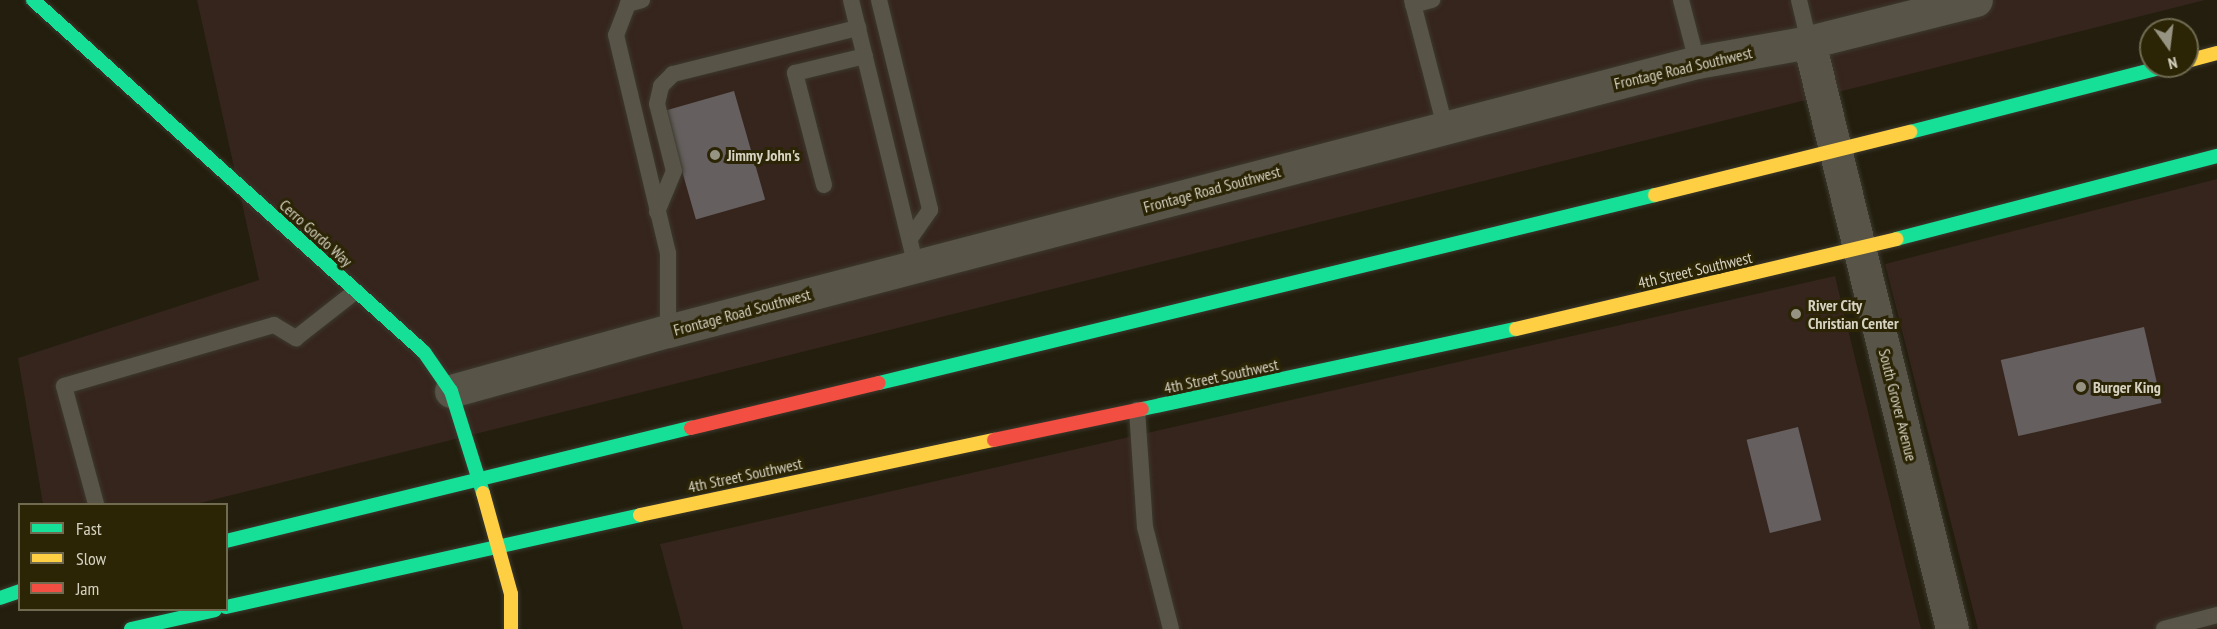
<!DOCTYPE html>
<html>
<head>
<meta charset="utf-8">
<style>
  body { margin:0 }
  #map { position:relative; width:2217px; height:629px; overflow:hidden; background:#231e0d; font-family:"PT Sans Narrow",sans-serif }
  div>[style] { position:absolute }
  .commercial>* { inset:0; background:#36251d }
  .building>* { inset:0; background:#65605f; transform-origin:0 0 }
  .roads { filter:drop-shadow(0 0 2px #3c392e) drop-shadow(0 0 2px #3c392e) }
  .lane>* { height:16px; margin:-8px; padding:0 8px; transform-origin:8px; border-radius:8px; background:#585548 }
  .street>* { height:33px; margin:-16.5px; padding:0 16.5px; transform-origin:16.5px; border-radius:16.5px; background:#585548 }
  .fast>* { height:14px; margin:-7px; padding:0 7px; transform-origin:7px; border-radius:7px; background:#16e098 }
  .slow>* { height:14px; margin:-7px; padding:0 7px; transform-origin:7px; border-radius:7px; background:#ffcf43 }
  .jam>* { height:14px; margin:-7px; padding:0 7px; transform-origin:7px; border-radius:7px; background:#f24e42 }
  .dots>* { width:16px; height:16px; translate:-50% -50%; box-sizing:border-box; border:3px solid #2b2405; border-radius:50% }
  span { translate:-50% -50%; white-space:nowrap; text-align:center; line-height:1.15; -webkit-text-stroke:6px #2b2405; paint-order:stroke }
  .street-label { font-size:16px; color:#d6d2c1 }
  .poi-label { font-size:16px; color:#d6d2c1; font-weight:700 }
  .left { translate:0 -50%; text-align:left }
  .legend { position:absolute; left:18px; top:503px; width:210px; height:108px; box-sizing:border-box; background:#2b2405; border:2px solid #6f6a50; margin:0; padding:8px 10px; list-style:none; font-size:18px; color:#d6d2c1 }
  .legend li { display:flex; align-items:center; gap:12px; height:30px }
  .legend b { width:30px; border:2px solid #6f6a50 }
  .north { position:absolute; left:2139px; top:18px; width:60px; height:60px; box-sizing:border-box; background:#2b2405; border:2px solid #6f6a50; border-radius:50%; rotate:166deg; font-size:16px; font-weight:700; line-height:24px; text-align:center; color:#d6d2c1 }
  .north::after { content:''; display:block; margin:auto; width:21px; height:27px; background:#979382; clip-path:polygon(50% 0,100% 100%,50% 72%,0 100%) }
</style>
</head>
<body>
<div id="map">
  <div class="commercial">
    <div style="clip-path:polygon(197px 0,2205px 0,196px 504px,43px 504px,18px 358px,259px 280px)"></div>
    <div style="clip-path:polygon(2217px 179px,2217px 629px,1978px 629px,1885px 264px)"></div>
    <div style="clip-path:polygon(1835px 276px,1921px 629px,683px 629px,660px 544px)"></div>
  </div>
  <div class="building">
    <div style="left:734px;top:91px;width:113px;height:72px;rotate:74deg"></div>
    <div style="left:2144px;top:327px;width:78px;height:147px;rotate:77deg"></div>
    <div style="left:1798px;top:427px;width:96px;height:53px;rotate:76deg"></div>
  </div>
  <div class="roads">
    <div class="lane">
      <div style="left:642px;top:0;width:15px;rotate:164deg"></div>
      <div style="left:628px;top:4px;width:33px;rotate:111deg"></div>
      <div style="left:616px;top:35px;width:224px;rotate:76.6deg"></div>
      <div style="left:668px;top:253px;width:78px;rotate:90deg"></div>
      <div style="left:851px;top:0;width:274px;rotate:76.3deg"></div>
      <div style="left:879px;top:0;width:216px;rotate:76.3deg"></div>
      <div style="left:930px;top:210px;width:35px;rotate:125deg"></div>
      <div style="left:1412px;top:0;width:131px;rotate:75.4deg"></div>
      <div style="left:1681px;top:0;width:64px;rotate:75.5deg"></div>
      <div style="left:1799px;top:0;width:43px;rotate:76.6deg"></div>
      <div style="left:1413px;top:5px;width:20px;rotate:-15deg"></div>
      <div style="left:824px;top:185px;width:116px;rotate:-104.5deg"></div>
      <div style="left:795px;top:73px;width:72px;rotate:-13.7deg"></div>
      <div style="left:657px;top:212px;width:44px;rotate:-67.5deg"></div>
      <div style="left:674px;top:171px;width:69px;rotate:-104.2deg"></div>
      <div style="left:657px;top:104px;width:18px;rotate:-77deg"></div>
      <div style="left:661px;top:86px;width:17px;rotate:-45deg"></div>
      <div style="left:673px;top:74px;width:191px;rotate:-14deg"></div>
      <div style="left:1137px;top:410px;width:117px;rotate:86.1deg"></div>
      <div style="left:1145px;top:527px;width:105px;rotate:75.7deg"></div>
      <div style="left:96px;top:504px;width:122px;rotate:-105.2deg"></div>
      <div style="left:64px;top:386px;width:219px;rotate:-16.2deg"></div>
      <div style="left:274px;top:325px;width:26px;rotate:31deg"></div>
      <div style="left:296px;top:338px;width:76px;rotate:-38.1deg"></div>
      <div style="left:2164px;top:629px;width:55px;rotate:-14.8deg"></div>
    </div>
    <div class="street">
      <div style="left:1809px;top:42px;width:604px;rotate:76.31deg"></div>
      <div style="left:451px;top:391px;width:225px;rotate:-15.5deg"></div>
      <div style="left:668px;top:331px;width:1064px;rotate:-14.65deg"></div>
      <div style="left:1697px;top:62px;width:114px;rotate:-10.1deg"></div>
      <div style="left:1809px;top:42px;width:172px;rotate:-14.1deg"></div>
    </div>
    <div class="fast">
      <div style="left:33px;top:0;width:526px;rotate:42deg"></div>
      <div style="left:424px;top:352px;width:47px;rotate:55.3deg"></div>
      <div style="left:451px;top:391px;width:107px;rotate:72.6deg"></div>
      <div style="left:1910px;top:132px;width:265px;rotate:-14.4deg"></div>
      <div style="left:1896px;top:239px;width:332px;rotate:-14.5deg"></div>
      <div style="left:879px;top:383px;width:798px;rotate:-13.62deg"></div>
      <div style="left:1142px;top:409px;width:382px;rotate:-12.1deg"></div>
      <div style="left:226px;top:541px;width:479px;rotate:-13.7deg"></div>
      <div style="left:0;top:598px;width:21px;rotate:-19deg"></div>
      <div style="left:226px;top:607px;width:424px;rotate:-12.5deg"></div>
      <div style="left:131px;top:629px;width:86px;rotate:-12.7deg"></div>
    </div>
    <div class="slow">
      <div style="left:2187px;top:61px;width:31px;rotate:-15deg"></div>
      <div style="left:1655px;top:195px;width:263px;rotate:-13.9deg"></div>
      <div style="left:1516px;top:329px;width:391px;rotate:-13.3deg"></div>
      <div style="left:483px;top:493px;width:105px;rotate:74.5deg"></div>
      <div style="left:511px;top:594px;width:35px;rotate:90deg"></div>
      <div style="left:640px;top:515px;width:362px;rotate:-12deg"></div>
    </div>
    <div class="jam">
      <div style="left:691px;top:428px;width:193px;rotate:-13.5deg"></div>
      <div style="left:994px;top:440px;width:151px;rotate:-11.8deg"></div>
    </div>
  </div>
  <div class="dots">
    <div style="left:715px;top:155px;background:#979382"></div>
    <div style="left:1796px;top:314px;background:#979382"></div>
    <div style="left:2081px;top:387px;background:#979382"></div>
  </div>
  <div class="street-label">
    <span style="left:1683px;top:68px;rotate:-13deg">Frontage Road Southwest</span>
    <span style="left:1212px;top:189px;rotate:-15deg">Frontage Road Southwest</span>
    <span style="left:316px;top:233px;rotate:42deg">Cerro Gordo Way</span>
    <span style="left:1695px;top:270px;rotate:-13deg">4th Street Southwest</span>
    <span style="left:742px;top:312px;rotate:-15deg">Frontage Road Southwest</span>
    <span style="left:1221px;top:376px;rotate:-12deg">4th Street Southwest</span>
    <span style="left:1898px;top:405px;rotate:76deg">South Grover Avenue</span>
    <span style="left:745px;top:475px;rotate:-12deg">4th Street Southwest</span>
  </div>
  <div class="poi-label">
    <span class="left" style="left:727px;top:155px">Jimmy John's</span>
    <span class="left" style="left:1808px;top:314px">River City<br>Christian Center</span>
    <span class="left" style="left:2093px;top:387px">Burger King</span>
  </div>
  <ul class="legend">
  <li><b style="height:8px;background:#16e098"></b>Fast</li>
  <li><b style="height:8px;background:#ffcf43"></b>Slow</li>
  <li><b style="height:8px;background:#f24e42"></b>Jam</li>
  </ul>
  <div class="north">N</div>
</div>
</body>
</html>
